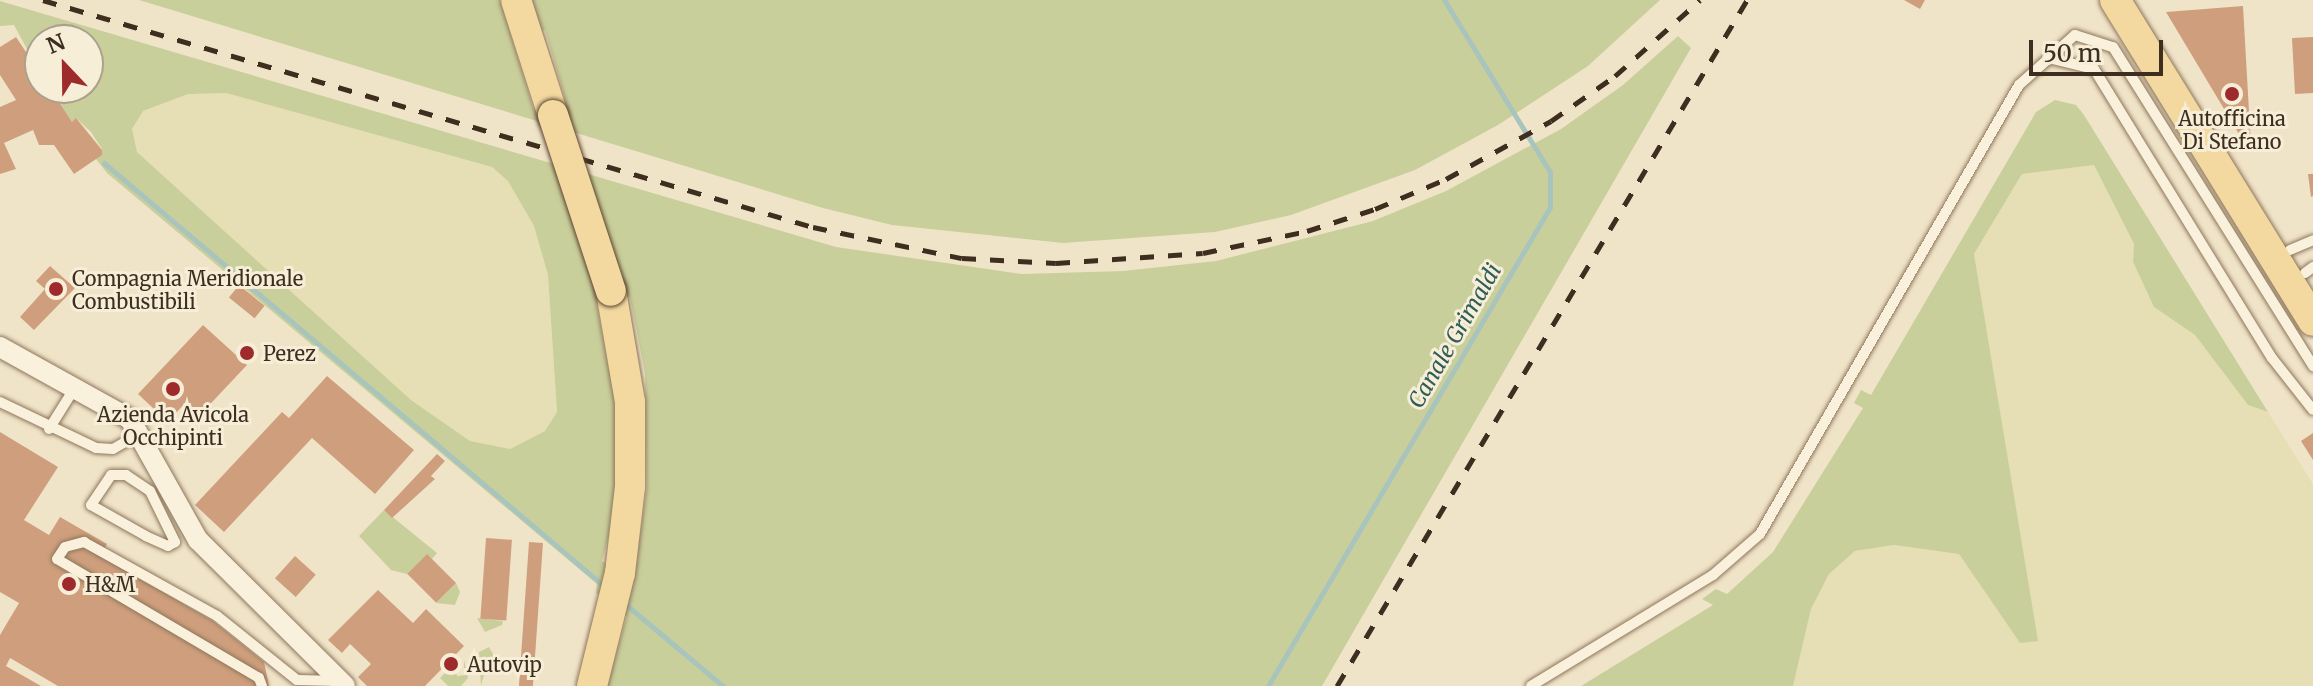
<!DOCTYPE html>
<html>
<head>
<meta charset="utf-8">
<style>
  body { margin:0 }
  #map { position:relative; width:2313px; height:686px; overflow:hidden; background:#f0e4c8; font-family:Merriweather,serif }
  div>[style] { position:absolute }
  .farmland>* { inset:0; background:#e6deb5 }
  .green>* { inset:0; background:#c9cf9b }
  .stream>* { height:5px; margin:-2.5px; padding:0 2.5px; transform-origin:2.5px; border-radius:2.5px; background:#a9c4bc }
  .building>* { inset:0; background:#cf9f7d; transform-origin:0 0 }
  .roads { filter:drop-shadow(0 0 2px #8d765c) drop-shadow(0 0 2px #8d765c) }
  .lane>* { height:10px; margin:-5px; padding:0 5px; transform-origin:5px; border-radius:5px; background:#faf1dc }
  .street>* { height:20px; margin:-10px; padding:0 10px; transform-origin:10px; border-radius:10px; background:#faf1dc }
  .primary>* { height:30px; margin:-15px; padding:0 15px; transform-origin:15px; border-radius:15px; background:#f3d9a0 }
  .rail>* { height:5px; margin-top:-2.5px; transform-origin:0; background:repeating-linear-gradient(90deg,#3d2e20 0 14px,transparent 0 28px) }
  .bridges { filter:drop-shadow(0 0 2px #5b4430) drop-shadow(0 0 2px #5b4430) }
  .primary-bridge>* { height:30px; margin:-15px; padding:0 15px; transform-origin:15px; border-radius:15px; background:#f3d9a0 }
  .dots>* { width:22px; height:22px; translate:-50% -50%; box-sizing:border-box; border:4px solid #f7eed8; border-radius:50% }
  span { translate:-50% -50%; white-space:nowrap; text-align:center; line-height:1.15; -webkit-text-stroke:6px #f7eed8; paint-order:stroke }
  .poi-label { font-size:20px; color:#3d2e20 }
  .left { translate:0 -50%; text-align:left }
  .water-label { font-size:22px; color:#2f5d5a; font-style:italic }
  .north { position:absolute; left:24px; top:24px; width:80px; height:80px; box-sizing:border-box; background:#f7eed8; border:2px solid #ada18e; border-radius:50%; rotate:338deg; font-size:22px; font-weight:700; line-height:32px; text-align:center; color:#3d2e20 }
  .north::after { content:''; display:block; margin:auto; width:28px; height:36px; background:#9e2a2b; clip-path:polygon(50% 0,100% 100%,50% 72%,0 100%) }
  .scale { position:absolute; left:2029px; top:40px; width:134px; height:36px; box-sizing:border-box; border:4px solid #3d2e20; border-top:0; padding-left:10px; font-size:24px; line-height:28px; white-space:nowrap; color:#3d2e20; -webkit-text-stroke:6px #f7eed8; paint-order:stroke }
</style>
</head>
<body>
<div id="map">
  <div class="farmland">
    <div style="clip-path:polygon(226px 93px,492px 167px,508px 181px,534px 226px,548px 275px,557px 412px,545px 431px,509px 449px,470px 441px,411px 400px,137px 152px,132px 128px,143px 111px,188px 94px)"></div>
    <div style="clip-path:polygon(2094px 165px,2134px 244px,2133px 262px,2154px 307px,2195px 335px,2248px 405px,2268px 412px,2313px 484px,2313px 686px,1793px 686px,1811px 609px,1829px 574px,1855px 551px,1894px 545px,1959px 554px,2020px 643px,2037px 640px,1974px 254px,2022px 174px)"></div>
  </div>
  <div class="green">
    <div style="clip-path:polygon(139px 0,500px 0,534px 111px,571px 118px,545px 30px,538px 32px,528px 0,1660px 0,1588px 66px,1498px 125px,1415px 170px,1291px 215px,1215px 232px,1063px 243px,892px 225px,823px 208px)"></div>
    <div style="clip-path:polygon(evenodd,0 1px,836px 247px,1022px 274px,1123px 271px,1216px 261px,1373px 221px,1446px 191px,1561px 129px,1623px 85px,1678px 36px,1691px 48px,1322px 686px,607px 686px,627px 616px,596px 593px,597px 584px,107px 173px,96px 159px,102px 149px,91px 132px,77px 119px,72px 122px,50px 88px,88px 88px,88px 40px,40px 40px,40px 73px,14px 25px,0 26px,0 1px,226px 93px,492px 167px,508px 181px,534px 226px,548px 275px,557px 412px,545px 431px,510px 449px,470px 441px,411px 400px,137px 152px,132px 129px,143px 111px,188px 94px,226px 93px,0 1px,593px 287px,630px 297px,645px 373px,647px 488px,633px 581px,602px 561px,614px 517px,618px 454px,614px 396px,593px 287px)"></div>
    <div style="clip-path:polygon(2055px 100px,2076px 105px,2084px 115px,2268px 412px,2248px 405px,2195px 335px,2154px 307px,2133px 262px,2134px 244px,2094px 165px,2022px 174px,1974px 254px,2038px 641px,2020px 643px,1959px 554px,1894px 545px,1855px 551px,1829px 574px,1811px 609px,1793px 686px,1581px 686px,1713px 605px,1702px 599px,1716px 589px,1727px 594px,1773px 552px,1863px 408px,1854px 403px,1861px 390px,1871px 395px,2036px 112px)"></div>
    <div style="clip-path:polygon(384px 510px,437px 553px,432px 559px,426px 555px,407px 574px,391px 570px,359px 536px)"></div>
    <div style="clip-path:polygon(456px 583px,460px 592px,455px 605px,436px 603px)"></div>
    <div style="clip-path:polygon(477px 618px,503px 621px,502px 625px,485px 632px)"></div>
    <div style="clip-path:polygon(489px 647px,498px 663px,487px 663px,481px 686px,479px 652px)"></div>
    <div style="clip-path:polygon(464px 660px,468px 678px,461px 686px,448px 686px,440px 678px,454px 664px,457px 676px,464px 675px)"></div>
  </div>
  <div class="stream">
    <div style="left:104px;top:163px;width:655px;rotate:40.23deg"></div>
    <div style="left:624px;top:603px;width:129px;rotate:40deg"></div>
    <div style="left:1268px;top:686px;width:556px;rotate:-59.51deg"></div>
    <div style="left:1550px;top:207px;width:35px;rotate:-90deg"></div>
    <div style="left:1550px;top:172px;width:202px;rotate:-121.6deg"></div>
  </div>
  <div class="building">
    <div style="clip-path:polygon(1904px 0,1925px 0,1920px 9px)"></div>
    <div style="clip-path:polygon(2243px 6px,2249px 111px,2251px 144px,2245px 144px,2166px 12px)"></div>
    <div style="clip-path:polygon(16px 37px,40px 73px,40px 88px,50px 88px,72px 122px,76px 118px,102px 150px,102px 155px,74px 174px,54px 145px,39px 145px,33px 130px,4px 143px,16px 169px,0 174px,0 107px,16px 100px,0 75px,0 47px)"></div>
    <div style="clip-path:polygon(2313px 37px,2313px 93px,2295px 94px,2292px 38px)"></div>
    <div style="clip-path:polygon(2308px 174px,2313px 174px,2313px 196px,2311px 197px)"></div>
    <div style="clip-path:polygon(50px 266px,75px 288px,34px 330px,20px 317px,45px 289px,36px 281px)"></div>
    <div style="left:239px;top:285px;width:33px;height:16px;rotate:39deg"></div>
    <div style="clip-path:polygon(203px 325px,247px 365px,199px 416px,185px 403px,168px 422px,138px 394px)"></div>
    <div style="clip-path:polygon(327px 376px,414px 450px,375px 494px,312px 438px,224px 532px,195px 505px,282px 412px,289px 418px)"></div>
    <div style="clip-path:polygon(0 432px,58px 467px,24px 520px,49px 535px,60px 517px,107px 544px,100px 556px,213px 621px,264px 662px,269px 686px,58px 686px,10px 658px,6px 666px,41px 686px,0 686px,0 635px,19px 603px,0 592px)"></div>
    <div style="clip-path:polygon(2313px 433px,2313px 460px,2301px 441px)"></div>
    <div style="clip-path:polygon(437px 454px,445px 461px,431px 476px,435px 479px,392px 518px,384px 510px)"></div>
    <div style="left:486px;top:538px;width:26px;height:81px;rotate:4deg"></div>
    <div style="left:529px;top:542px;width:14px;height:145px;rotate:4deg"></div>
    <div style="left:427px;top:554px;width:41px;height:28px;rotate:45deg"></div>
    <div style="left:295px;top:556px;width:28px;height:30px;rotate:42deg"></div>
    <div style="clip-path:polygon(378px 590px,413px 623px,426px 609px,464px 646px,425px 686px,367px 686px,358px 677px,371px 664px,350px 644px,342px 653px,328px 640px)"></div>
  </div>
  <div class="roads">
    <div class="lane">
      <div style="left:2049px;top:58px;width:46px;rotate:13.7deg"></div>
      <div style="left:2094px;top:69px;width:339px;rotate:58.4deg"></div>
      <div style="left:2272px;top:358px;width:66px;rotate:51.7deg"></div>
      <div style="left:2290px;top:250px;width:25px;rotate:-23deg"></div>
      <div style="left:2305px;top:273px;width:10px;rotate:-37deg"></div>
      <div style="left:0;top:402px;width:106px;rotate:25.6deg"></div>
      <div style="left:96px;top:448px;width:17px;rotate:3deg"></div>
      <div style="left:113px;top:449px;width:30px;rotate:-30deg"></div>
      <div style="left:49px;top:429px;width:47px;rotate:-58deg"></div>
      <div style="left:111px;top:475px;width:15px"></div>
      <div style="left:126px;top:475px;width:29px;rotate:34deg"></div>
      <div style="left:150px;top:491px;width:57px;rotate:63.9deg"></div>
      <div style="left:175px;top:542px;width:8px;rotate:150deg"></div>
      <div style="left:168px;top:546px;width:24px;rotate:-156deg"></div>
      <div style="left:146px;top:536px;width:63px;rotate:-150.6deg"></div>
      <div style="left:91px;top:505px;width:36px;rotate:-56deg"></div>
      <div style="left:262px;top:686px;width:9px;rotate:-111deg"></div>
      <div style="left:259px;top:678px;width:234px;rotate:-149.5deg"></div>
      <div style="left:57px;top:559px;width:14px;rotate:-56deg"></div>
      <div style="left:65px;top:547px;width:20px;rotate:-15deg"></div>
      <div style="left:84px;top:542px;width:152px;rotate:29.1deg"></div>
      <div style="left:217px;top:616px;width:102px;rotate:38.7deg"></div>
      <div style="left:297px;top:680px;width:42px;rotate:1.4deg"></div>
      <div style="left:1531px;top:686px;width:213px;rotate:-31.4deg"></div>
      <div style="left:1713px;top:575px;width:62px;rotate:-41.1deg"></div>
      <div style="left:1760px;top:534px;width:518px;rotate:-60.02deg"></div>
      <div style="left:2019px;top:85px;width:75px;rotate:-41.8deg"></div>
      <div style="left:2075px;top:35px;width:40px;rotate:18deg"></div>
      <div style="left:2113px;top:47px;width:377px;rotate:57.9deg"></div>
    </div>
    <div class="street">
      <div style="left:0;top:347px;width:149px;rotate:29deg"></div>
      <div style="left:130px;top:419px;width:139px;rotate:60.7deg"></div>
      <div style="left:198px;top:540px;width:207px;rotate:44.8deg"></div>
    </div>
    <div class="primary">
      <div style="left:516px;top:0;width:121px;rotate:72.2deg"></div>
      <div style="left:2115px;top:0;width:377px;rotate:58.3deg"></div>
      <div style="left:592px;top:686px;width:116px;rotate:-76.1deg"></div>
      <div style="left:620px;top:573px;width:87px;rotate:-83.4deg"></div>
      <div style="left:630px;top:487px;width:85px;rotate:-90deg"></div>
      <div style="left:630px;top:402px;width:113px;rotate:-99.7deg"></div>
    </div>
  </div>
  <div class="rail">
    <div style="left:43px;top:0;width:803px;rotate:16.43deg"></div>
    <div style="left:813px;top:227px;width:152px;rotate:11.8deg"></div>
    <div style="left:962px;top:258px;width:94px;rotate:3deg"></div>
    <div style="left:1056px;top:263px;width:147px;rotate:-3.9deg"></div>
    <div style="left:1203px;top:253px;width:106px;rotate:-11.9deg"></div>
    <div style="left:1307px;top:231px;width:71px;rotate:-17.9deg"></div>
    <div style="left:1375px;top:209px;width:77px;rotate:-22.9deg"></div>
    <div style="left:1446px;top:179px;width:120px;rotate:-28.9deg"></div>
    <div style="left:1551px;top:121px;width:78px;rotate:-35.1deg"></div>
    <div style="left:1615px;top:76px;width:114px;rotate:-41.8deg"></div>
    <div style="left:1337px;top:686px;width:799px;rotate:-59.13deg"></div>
  </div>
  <div class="bridges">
    <div class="primary-bridge">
      <div style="left:553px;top:115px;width:185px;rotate:71.8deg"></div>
    </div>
  </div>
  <div class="dots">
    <div style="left:2232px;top:94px;background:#9e2a2b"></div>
    <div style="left:56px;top:289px;background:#9e2a2b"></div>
    <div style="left:247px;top:353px;background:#9e2a2b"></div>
    <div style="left:173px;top:389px;background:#9e2a2b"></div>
    <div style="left:69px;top:584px;background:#9e2a2b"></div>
    <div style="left:451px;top:664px;background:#9e2a2b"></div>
  </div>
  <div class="poi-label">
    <span style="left:2232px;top:130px">Autofficina<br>Di Stefano</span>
    <span class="left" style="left:72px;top:290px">Compagnia Meridionale<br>Combustibili</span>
    <span class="left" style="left:263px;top:353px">Perez</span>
    <span style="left:173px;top:426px">Azienda Avicola<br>Occhipinti</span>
    <span class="left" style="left:85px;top:584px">H&amp;M</span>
    <span class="left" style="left:467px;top:664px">Autovip</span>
  </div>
  <div class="water-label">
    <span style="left:1455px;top:336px;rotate:-60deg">Canale Grimaldi</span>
  </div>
  <div class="north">N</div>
  <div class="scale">50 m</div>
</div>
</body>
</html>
